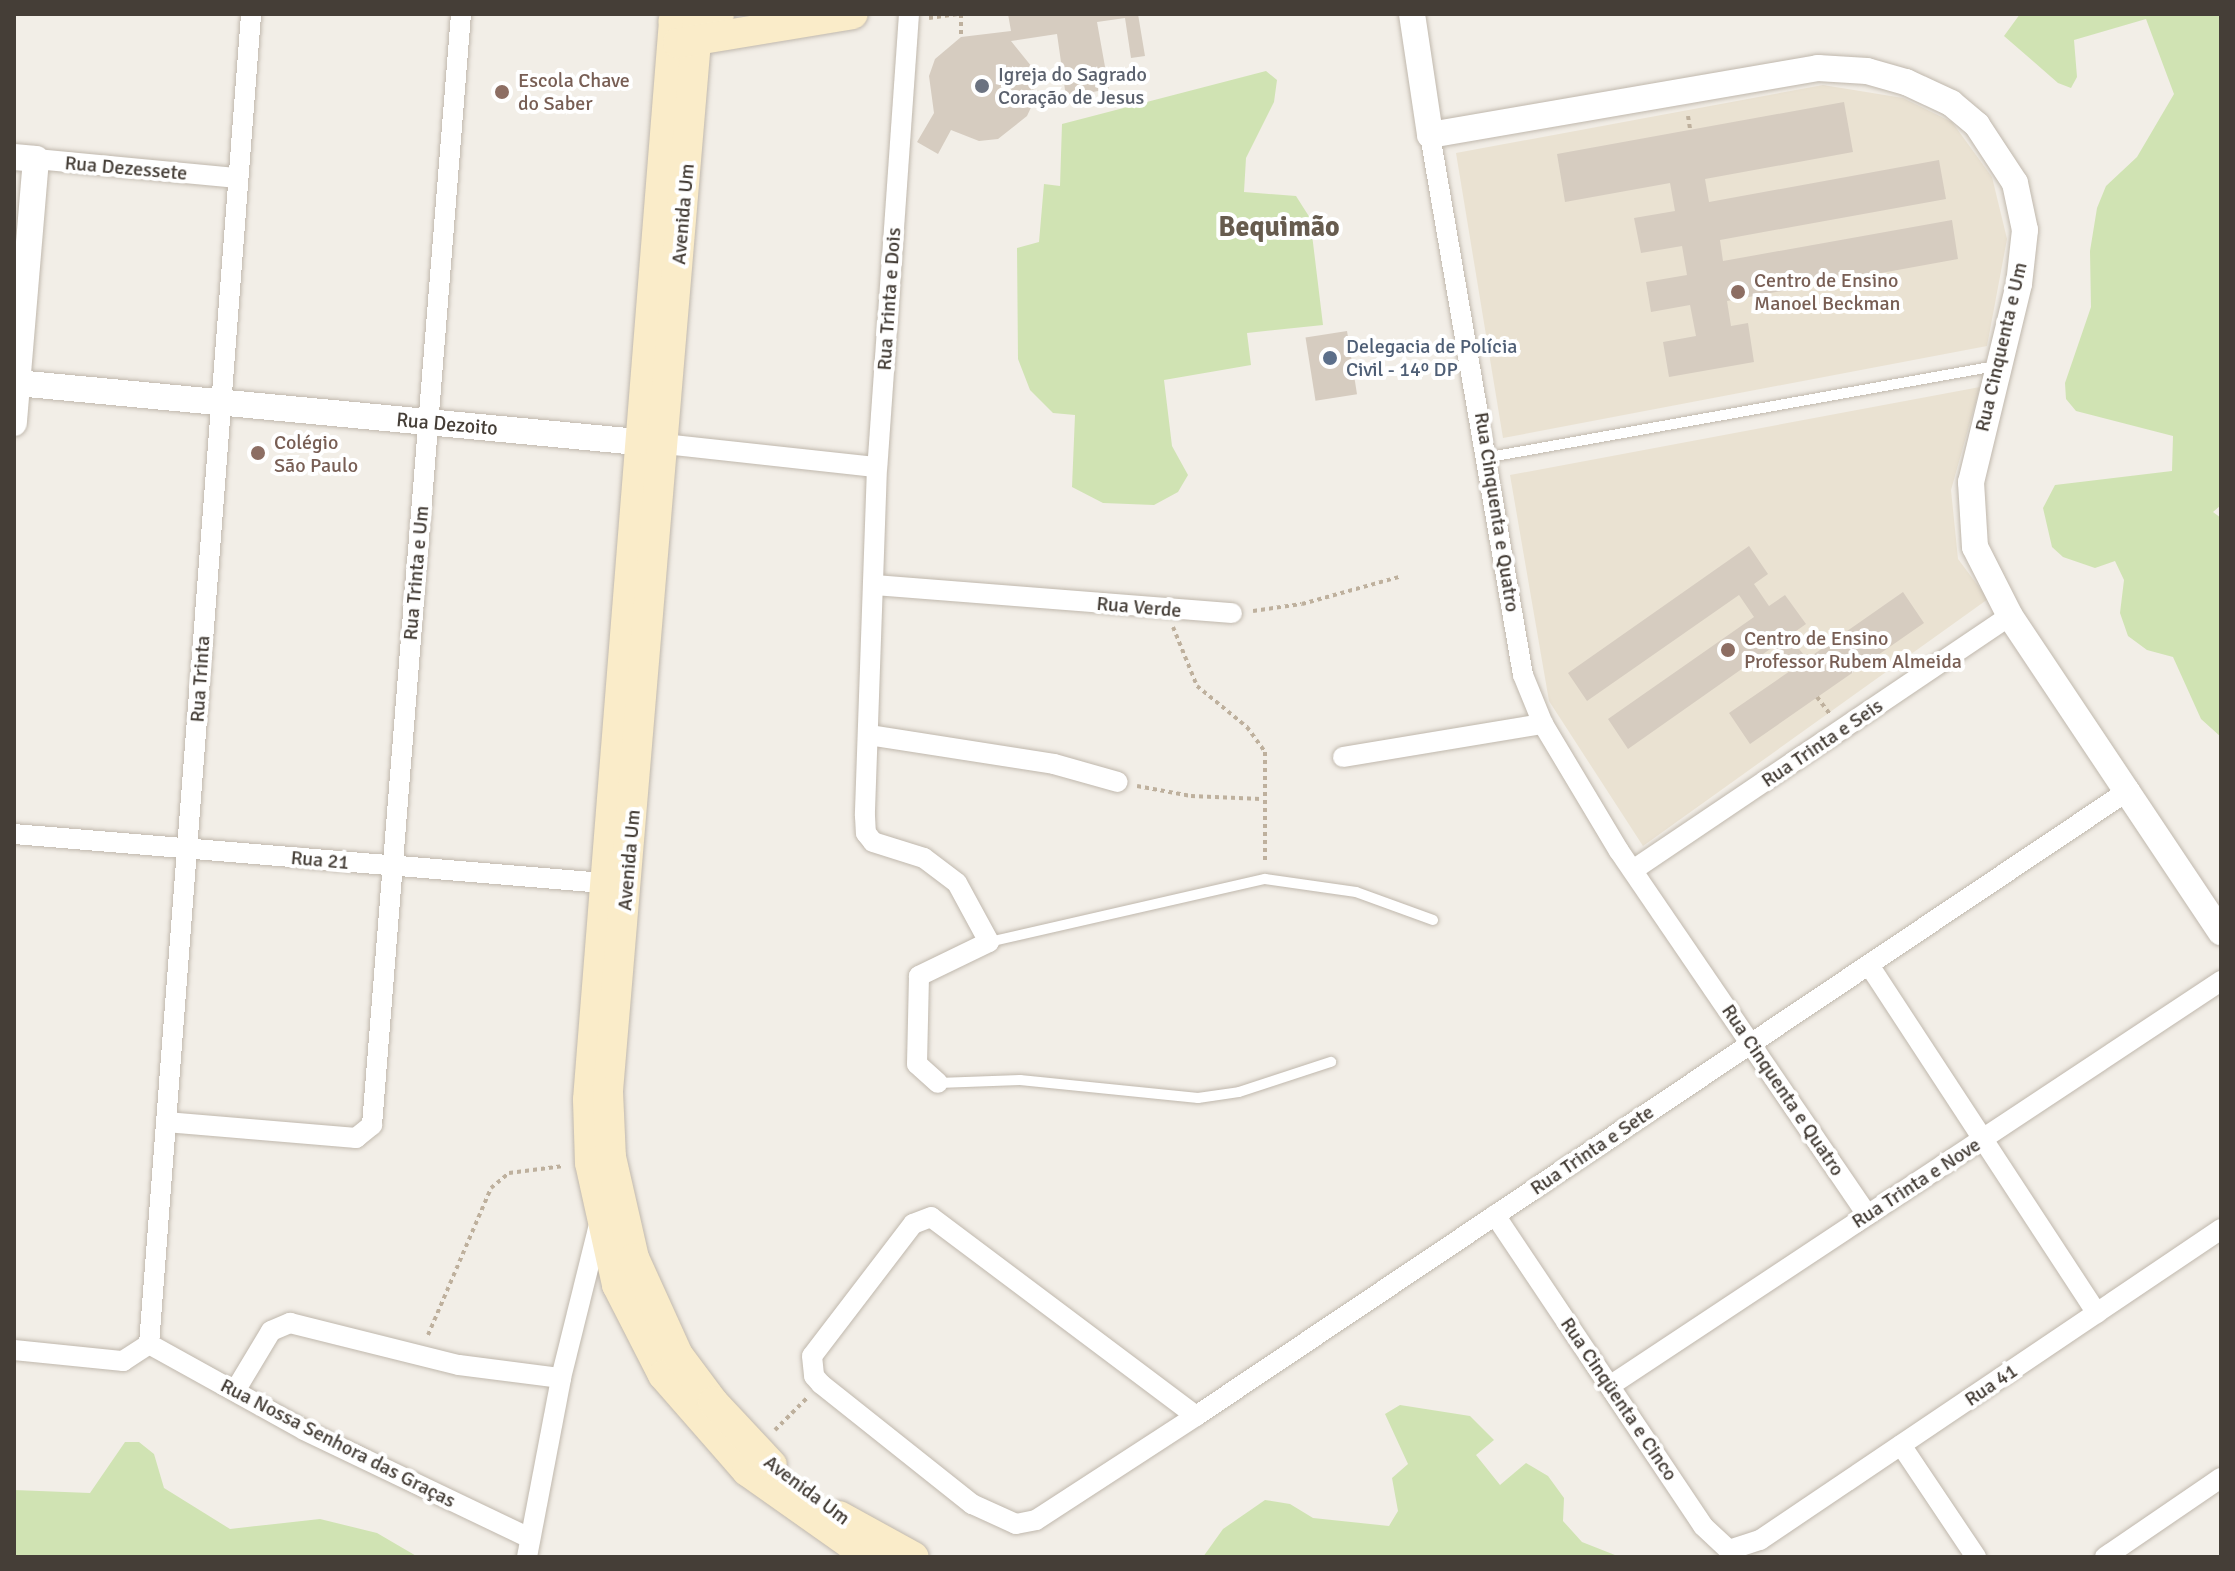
<!DOCTYPE html>
<html>
<head>
<meta charset="utf-8">
<style>
  body { margin:0 }
  #map { position:relative; width:2235px; height:1571px; overflow:hidden; background:#f2eee7; font-family:Signika,sans-serif }
  div>[style] { position:absolute }
  .education>* { inset:0; background:#eae2d2 }
  .green>* { inset:0; background:#d0e3b3 }
  .building>* { inset:0; background:#d6ccc0; transform-origin:0 0 }
  .path>* { height:4px; margin-top:-2px; transform-origin:0; background:repeating-linear-gradient(90deg,#beb09d 0 4px,transparent 0 8px) }
  .roads { filter:drop-shadow(0 0 2px #c0b8ad) drop-shadow(0 0 2px #c0b8ad) }
  .service>* { height:10px; margin:-5px; padding:0 5px; transform-origin:5px; border-radius:5px; background:#fff }
  .minor>* { height:20px; margin:-10px; padding:0 10px; transform-origin:10px; border-radius:10px; background:#fff }
  .tertiary>* { height:26px; margin:-13px; padding:0 13px; transform-origin:13px; border-radius:13px; background:#fff }
  .secondary>* { height:30px; margin:-15px; padding:0 15px; transform-origin:15px; border-radius:15px; background:#faecc9 }
  .dots>* { width:22px; height:22px; translate:-50% -50%; box-sizing:border-box; border:4px solid #fff; border-radius:50% }
  span { translate:-50% -50%; white-space:nowrap; text-align:center; line-height:1.15; -webkit-text-stroke:8px #fff; paint-order:stroke }
  .worship-label { font-size:20px; color:#5b616d }
  .left { translate:0 -50%; text-align:left }
  .education-label { font-size:20px; color:#785e54 }
  .street-label { font-size:20px; color:#453e37 }
  .service-label { font-size:20px; color:#4e5e75 }
  .district-label { font-size:28px; color:#675c4f; font-weight:700 }
  .frame { position:absolute; inset:0; border:16px solid #453e37; pointer-events:none }
</style>
</head>
<body>
<div id="map">
  <div class="education">
    <div style="clip-path:polygon(1823px 85px,1903px 98px,1952px 122px,1992px 177px,2007px 239px,1987px 346px,1503px 438px,1456px 153px)"></div>
    <div style="clip-path:polygon(1980px 387px,1951px 490px,1958px 559px,1988px 599px,1643px 846px,1549px 701px,1510px 475px)"></div>
  </div>
  <div class="green">
    <div style="clip-path:polygon(2020px 14px,2221px 14px,2221px 505px,2213px 512px,2221px 518px,2221px 737px,2201px 719px,2173px 657px,2147px 650px,2128px 636px,2120px 613px,2124px 580px,2115px 561px,2095px 568px,2063px 557px,2052px 547px,2043px 508px,2055px 485px,2172px 471px,2173px 436px,2076px 411px,2066px 399px,2065px 383px,2091px 307px,2090px 251px,2097px 208px,2106px 186px,2137px 157px,2174px 94px,2146px 19px,2074px 40px,2077px 77px,2071px 88px,2058px 83px,2004px 36px)"></div>
    <div style="clip-path:polygon(1266px 71px,1277px 80px,1274px 102px,1246px 158px,1244px 192px,1296px 196px,1310px 218px,1323px 325px,1247px 333px,1251px 365px,1164px 380px,1172px 446px,1188px 475px,1178px 492px,1154px 505px,1103px 503px,1072px 487px,1075px 415px,1053px 413px,1030px 390px,1018px 359px,1017px 248px,1039px 242px,1044px 184px,1060px 186px,1062px 124px)"></div>
    <div style="clip-path:polygon(1400px 1405px,1470px 1416px,1494px 1440px,1476px 1455px,1500px 1485px,1526px 1463px,1548px 1476px,1564px 1498px,1563px 1521px,1582px 1542px,1620px 1557px,1203px 1557px,1223px 1529px,1265px 1500px,1290px 1504px,1313px 1518px,1389px 1526px,1398px 1511px,1392px 1478px,1408px 1464px,1385px 1414px)"></div>
    <div style="clip-path:polygon(125px 1442px,139px 1442px,154px 1454px,164px 1488px,230px 1529px,320px 1519px,377px 1533px,418px 1557px,14px 1557px,14px 1490px,90px 1493px)"></div>
  </div>
  <div class="building">
    <div style="clip-path:polygon(1008px 14px,1138px 14px,1145px 56px,1131px 58px,1125px 18px,1097px 22px,1109px 89px,1066px 97px,1057px 34px,1011px 41px,1032px 67px,1034px 101px,1027px 116px,998px 139px,979px 141px,951px 130px,938px 154px,917px 142px,934px 113px,929px 76px,935px 59px,961px 37px,1011px 31px)"></div>
    <div style="clip-path:polygon(1844px 102px,1853px 152px,1705px 179px,1709px 202px,1939px 160px,1946px 199px,1720px 240px,1723px 261px,1952px 220px,1958px 259px,1727px 301px,1731px 326px,1748px 323px,1754px 362px,1669px 377px,1663px 342px,1696px 336px,1690px 305px,1651px 312px,1646px 282px,1687px 275px,1682px 246px,1641px 253px,1634px 218px,1675px 211px,1670px 183px,1565px 202px,1557px 154px)"></div>
    <div style="left:1347px;top:331px;width:64px;height:42px;rotate:81deg"></div>
    <div style="clip-path:polygon(1749px 546px,1768px 574px,1754px 584px,1769px 606px,1785px 595px,1806px 624px,1789px 636px,1807px 659px,1903px 592px,1924px 623px,1750px 744px,1729px 713px,1790px 671px,1773px 647px,1628px 749px,1608px 719px,1754px 617px,1739px 595px,1587px 701px,1568px 673px)"></div>
  </div>
  <div class="path">
    <div style="left:961px;top:14px;width:23px;rotate:90deg"></div>
    <div style="left:929px;top:18px;width:29px;rotate:-8deg"></div>
    <div style="left:1688px;top:116px;width:13px;rotate:81deg"></div>
    <div style="left:1354px;top:377px;width:14px;rotate:-12deg"></div>
    <div style="left:1253px;top:611px;width:49px;rotate:-8.1deg"></div>
    <div style="left:1302px;top:604px;width:101px;rotate:-15.6deg"></div>
    <div style="left:1173px;top:627px;width:64px;rotate:67.9deg"></div>
    <div style="left:1197px;top:686px;width:65px;rotate:39.4deg"></div>
    <div style="left:1247px;top:727px;width:31px;rotate:54deg"></div>
    <div style="left:1265px;top:752px;width:112px;rotate:90deg"></div>
    <div style="left:1817px;top:697px;width:21px;rotate:53deg"></div>
    <div style="left:1137px;top:786px;width:55px;rotate:10.5deg"></div>
    <div style="left:1191px;top:796px;width:70px;rotate:2.5deg"></div>
    <div style="left:428px;top:1335px;width:160px;rotate:-66.8deg"></div>
    <div style="left:491px;top:1188px;width:23px;rotate:-40deg"></div>
    <div style="left:509px;top:1173px;width:55px;rotate:-7.3deg"></div>
    <div style="left:775px;top:1430px;width:47px;rotate:-45deg"></div>
  </div>
  <div class="roads">
    <div class="service">
      <div style="left:1490px;top:457px;width:514px;rotate:-10.2deg"></div>
      <div style="left:989px;top:942px;width:283px;rotate:-12.9deg"></div>
      <div style="left:1265px;top:879px;width:92px;rotate:8.1deg"></div>
      <div style="left:1356px;top:892px;width:82px;rotate:20deg"></div>
      <div style="left:938px;top:1083px;width:82px;rotate:-2.1deg"></div>
      <div style="left:1020px;top:1080px;width:179px;rotate:5.8deg"></div>
      <div style="left:1198px;top:1098px;width:41px;rotate:-8.3deg"></div>
      <div style="left:1239px;top:1092px;width:97px;rotate:-18.1deg"></div>
    </div>
    <div class="minor">
      <div style="left:909px;top:14px;width:454px;rotate:94deg"></div>
      <div style="left:877px;top:467px;width:349px;rotate:92deg"></div>
      <div style="left:865px;top:816px;width:17px;rotate:87deg"></div>
      <div style="left:866px;top:833px;width:11px;rotate:52deg"></div>
      <div style="left:873px;top:842px;width:53px;rotate:17.4deg"></div>
      <div style="left:924px;top:858px;width:41px;rotate:37.1deg"></div>
      <div style="left:957px;top:883px;width:67px;rotate:61.5deg"></div>
      <div style="left:989px;top:942px;width:78px;rotate:154.1deg"></div>
      <div style="left:919px;top:976px;width:88px;rotate:91.3deg"></div>
      <div style="left:917px;top:1064px;width:28px;rotate:42deg"></div>
      <div style="left:1430px;top:135px;width:548px;rotate:80.23deg"></div>
      <div style="left:1523px;top:675px;width:53px;rotate:67.8deg"></div>
      <div style="left:1543px;top:724px;width:148px;rotate:59.1deg"></div>
      <div style="left:1619px;top:851px;width:440px;rotate:55.7deg"></div>
      <div style="left:36px;top:159px;width:203px;rotate:5.4deg"></div>
      <div style="left:664px;top:444px;width:214px;rotate:6.2deg"></div>
      <div style="left:875px;top:585px;width:358px;rotate:4.5deg"></div>
      <div style="left:869px;top:735px;width:187px;rotate:8.9deg"></div>
      <div style="left:1054px;top:764px;width:66px;rotate:15.7deg"></div>
      <div style="left:1343px;top:757px;width:203px;rotate:-9.4deg"></div>
      <div style="left:14px;top:834px;width:604px;rotate:4.75deg"></div>
      <div style="left:1633px;top:870px;width:455px;rotate:-34deg"></div>
      <div style="left:1869px;top:965px;width:416px;rotate:56.8deg"></div>
      <div style="left:166px;top:1122px;width:191px;rotate:4.8deg"></div>
      <div style="left:356px;top:1138px;width:21px;rotate:-39deg"></div>
      <div style="left:372px;top:1125px;width:1115px;rotate:-85.42deg"></div>
      <div style="left:1495px;top:1215px;width:374px;rotate:56.2deg"></div>
      <div style="left:1703px;top:1526px;width:35px;rotate:43deg"></div>
      <div style="left:1729px;top:1550px;width:33px;rotate:-18deg"></div>
      <div style="left:1760px;top:1540px;width:556px;rotate:-34deg"></div>
      <div style="left:149px;top:1344px;width:1334px;rotate:-85.61deg"></div>
      <div style="left:149px;top:1344px;width:177px;rotate:29deg"></div>
      <div style="left:304px;top:1430px;width:250px;rotate:25.6deg"></div>
      <div style="left:14px;top:1350px;width:110px;rotate:5.8deg"></div>
      <div style="left:123px;top:1361px;width:31px;rotate:-33deg"></div>
      <div style="left:1611px;top:1385px;width:732px;rotate:-33.52deg"></div>
      <div style="left:235px;top:1391px;width:70px;rotate:-59deg"></div>
      <div style="left:271px;top:1331px;width:21px;rotate:-23deg"></div>
      <div style="left:290px;top:1323px;width:174px;rotate:14deg"></div>
      <div style="left:459px;top:1365px;width:103px;rotate:7.3deg"></div>
      <div style="left:1196px;top:1416px;width:331px;rotate:-143.1deg"></div>
      <div style="left:931px;top:1217px;width:19px;rotate:159deg"></div>
      <div style="left:913px;top:1224px;width:166px;rotate:127.4deg"></div>
      <div style="left:812px;top:1356px;width:20px;rotate:84deg"></div>
      <div style="left:814px;top:1376px;width:11px;rotate:49deg"></div>
      <div style="left:821px;top:1384px;width:193px;rotate:38.5deg"></div>
      <div style="left:972px;top:1504px;width:48px;rotate:24.4deg"></div>
      <div style="left:1016px;top:1524px;width:20px;rotate:-11deg"></div>
      <div style="left:1036px;top:1520px;width:191px;rotate:-33deg"></div>
      <div style="left:1196px;top:1416px;width:1124px;rotate:-33.86deg"></div>
      <div style="left:1901px;top:1445px;width:135px;rotate:56.2deg"></div>
      <div style="left:527px;top:1557px;width:182px;rotate:-79.2deg"></div>
      <div style="left:561px;top:1378px;width:163px;rotate:-76.1deg"></div>
      <div style="left:2105px;top:1557px;width:140px;rotate:-34.3deg"></div>
    </div>
    <div class="tertiary">
      <div style="left:1412px;top:14px;width:122px;rotate:81.5deg"></div>
      <div style="left:1430px;top:135px;width:394px;rotate:-9.8deg"></div>
      <div style="left:1818px;top:68px;width:49px;rotate:3.5deg"></div>
      <div style="left:1867px;top:71px;width:41px;rotate:15.8deg"></div>
      <div style="left:1906px;top:82px;width:50px;rotate:25deg"></div>
      <div style="left:1951px;top:103px;width:34px;rotate:40deg"></div>
      <div style="left:1977px;top:125px;width:69px;rotate:56.8deg"></div>
      <div style="left:2015px;top:183px;width:48px;rotate:78deg"></div>
      <div style="left:2025px;top:230px;width:54px;rotate:96.3deg"></div>
      <div style="left:2019px;top:284px;width:204px;rotate:103.6deg"></div>
      <div style="left:1971px;top:482px;width:65px;rotate:86.5deg"></div>
      <div style="left:1975px;top:547px;width:77px;rotate:63.1deg"></div>
      <div style="left:2010px;top:616px;width:380px;rotate:56.3deg"></div>
      <div style="left:14px;top:157px;width:22px;rotate:5deg"></div>
      <div style="left:36px;top:159px;width:265px;rotate:94.8deg"></div>
      <div style="left:17px;top:383px;width:645px;rotate:5.43deg"></div>
    </div>
    <div class="secondary">
      <div style="left:719px;top:14px;width:46px;rotate:171.2deg"></div>
      <div style="left:674px;top:21px;width:1082px;rotate:94.56deg"></div>
      <div style="left:588px;top:1100px;width:63px;rotate:88.2deg"></div>
      <div style="left:590px;top:1163px;width:125px;rotate:77.5deg"></div>
      <div style="left:617px;top:1285px;width:101px;rotate:62.9deg"></div>
      <div style="left:663px;top:1375px;width:128px;rotate:48.8deg"></div>
      <div style="left:747px;top:1471px;width:149px;rotate:35.2deg"></div>
      <div style="left:698px;top:17px;width:1079px;rotate:94.79deg"></div>
      <div style="left:608px;top:1092px;width:65px;rotate:87.4deg"></div>
      <div style="left:611px;top:1157px;width:104px;rotate:77.2deg"></div>
      <div style="left:634px;top:1258px;width:107px;rotate:65.6deg"></div>
      <div style="left:678px;top:1355px;width:59px;rotate:53.3deg"></div>
      <div style="left:713px;top:1402px;width:86px;rotate:46.9deg"></div>
      <div style="left:678px;top:43px;width:177px;rotate:-9.4deg"></div>
      <div style="left:839px;top:1516px;width:85px;rotate:28.7deg"></div>
    </div>
  </div>
  <div class="dots">
    <div style="left:982px;top:86px;background:#6b7280"></div>
    <div style="left:502px;top:92px;background:#8d6e63"></div>
    <div style="left:1738px;top:292px;background:#8d6e63"></div>
    <div style="left:1330px;top:358px;background:#5c6f8a"></div>
    <div style="left:258px;top:453px;background:#8d6e63"></div>
    <div style="left:1728px;top:650px;background:#8d6e63"></div>
  </div>
  <div class="worship-label">
    <span class="left" style="left:998px;top:86px">Igreja do Sagrado<br>Coração de Jesus</span>
  </div>
  <div class="education-label">
    <span class="left" style="left:518px;top:92px">Escola Chave<br>do Saber</span>
    <span class="left" style="left:1754px;top:292px">Centro de Ensino<br>Manoel Beckman</span>
    <span class="left" style="left:274px;top:454px">Colégio<br>São Paulo</span>
    <span class="left" style="left:1744px;top:650px">Centro de Ensino<br>Professor Rubem Almeida</span>
  </div>
  <div class="street-label">
    <span style="left:126px;top:168px;rotate:5deg">Rua Dezessete</span>
    <span style="left:683px;top:214px;rotate:-85deg">Avenida Um</span>
    <span style="left:889px;top:299px;rotate:-86deg">Rua Trinta e Dois</span>
    <span style="left:2001px;top:347px;rotate:-77deg">Rua Cinquenta e Um</span>
    <span style="left:447px;top:424px;rotate:5deg">Rua Dezoito</span>
    <span style="left:1497px;top:512px;rotate:81deg">Rua Cinquenta e Quatro</span>
    <span style="left:416px;top:573px;rotate:-85deg">Rua Trinta e Um</span>
    <span style="left:1139px;top:607px;rotate:5deg">Rua Verde</span>
    <span style="left:200px;top:679px;rotate:-86deg">Rua Trinta</span>
    <span style="left:1822px;top:743px;rotate:-34deg">Rua Trinta e Seis</span>
    <span style="left:320px;top:860px;rotate:5deg">Rua 21</span>
    <span style="left:629px;top:860px;rotate:-85deg">Avenida Um</span>
    <span style="left:1783px;top:1090px;rotate:56deg">Rua Cinquenta e Quatro</span>
    <span style="left:1592px;top:1150px;rotate:-34deg">Rua Trinta e Sete</span>
    <span style="left:1916px;top:1183px;rotate:-33deg">Rua Trinta e Nove</span>
    <span style="left:1991px;top:1385px;rotate:-34deg">Rua 41</span>
    <span style="left:1619px;top:1399px;rotate:56deg">Rua Cinqüenta e Cinco</span>
    <span style="left:338px;top:1443px;rotate:27deg">Rua Nossa Senhora das Graças</span>
    <span style="left:807px;top:1490px;rotate:37deg">Avenida Um</span>
  </div>
  <div class="service-label">
    <span class="left" style="left:1346px;top:358px">Delegacia de Polícia<br>Civil - 14º DP</span>
  </div>
  <div class="district-label">
    <span style="left:1279px;top:227px">Bequimão</span>
  </div>
  <div class="frame"></div>
</div>
</body>
</html>
